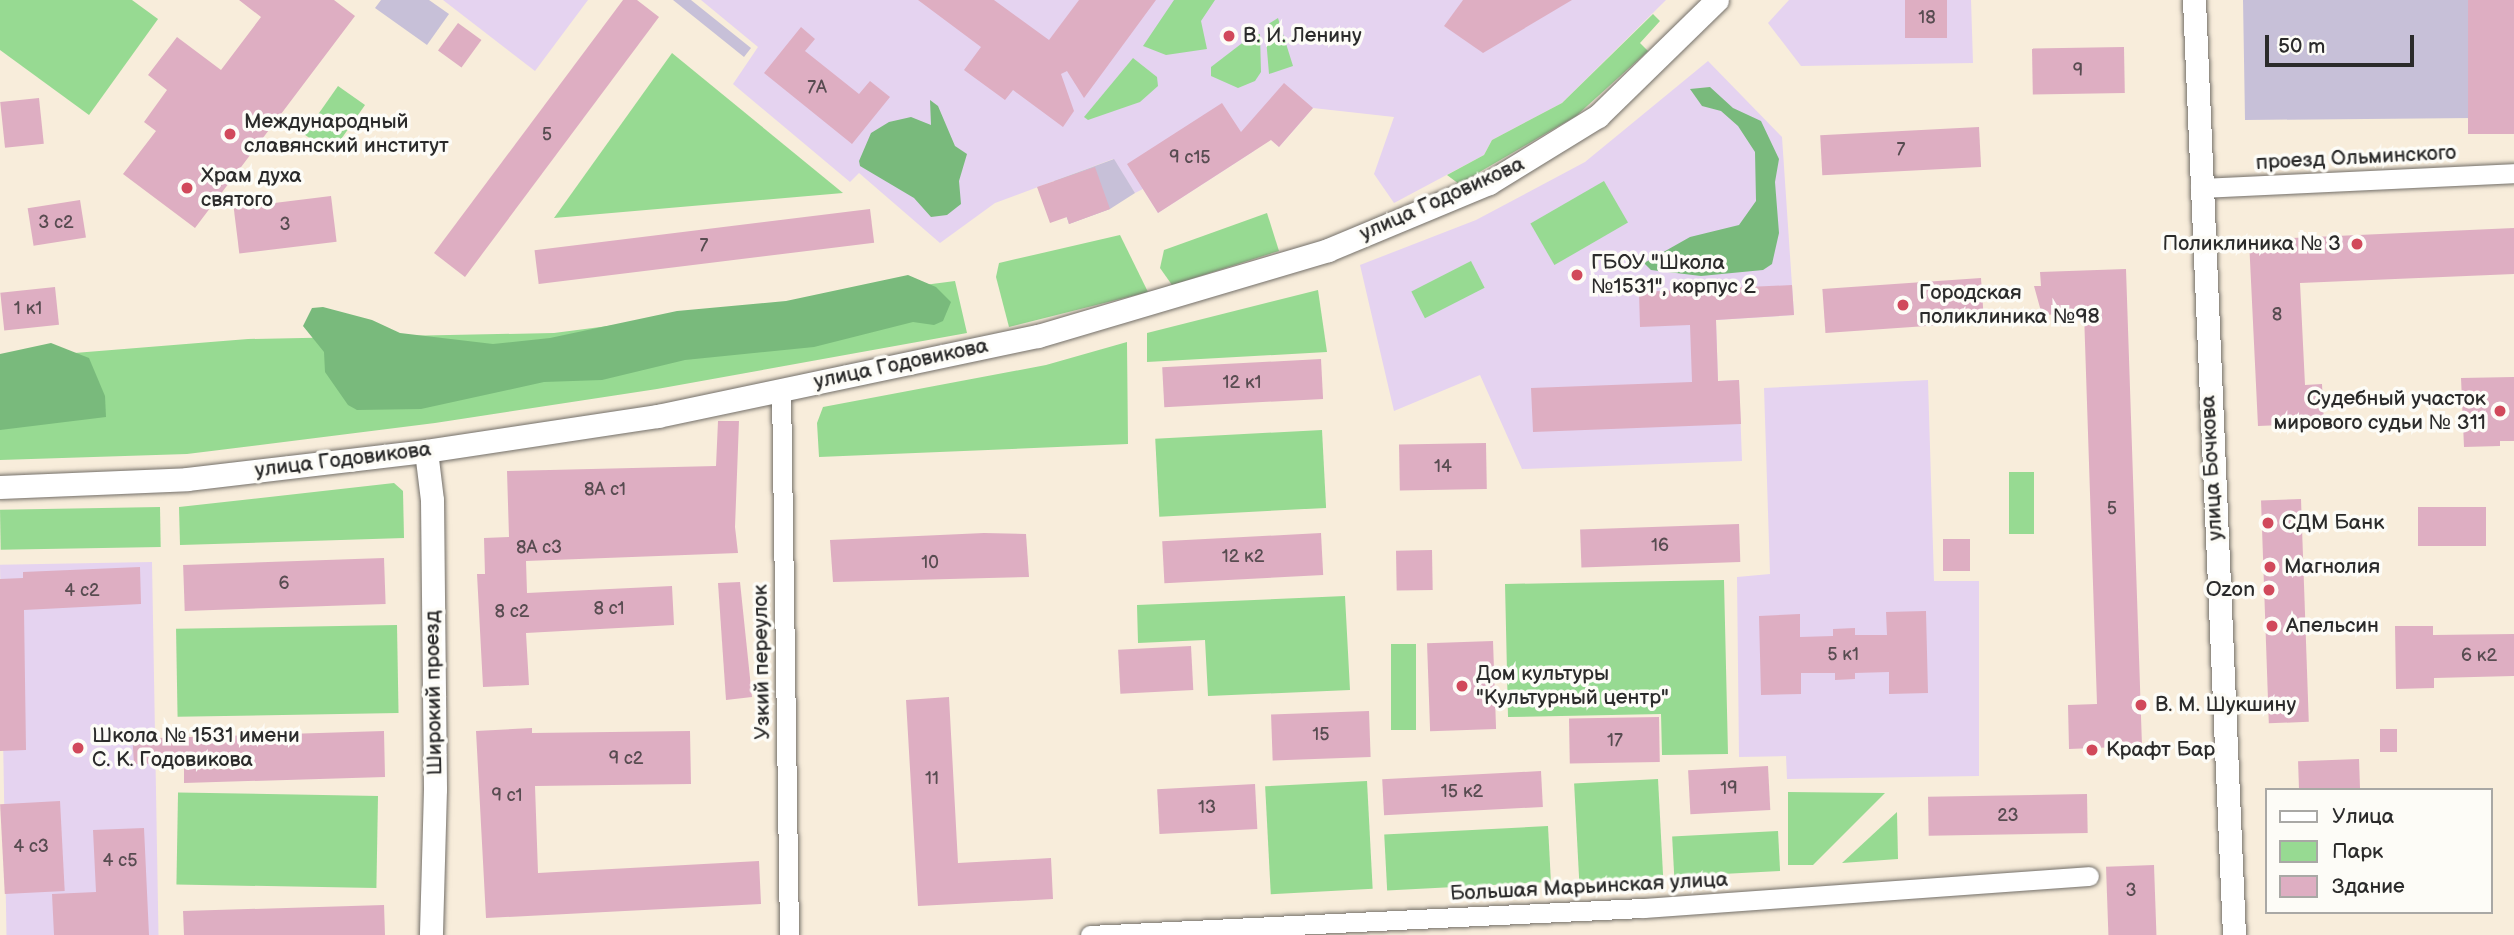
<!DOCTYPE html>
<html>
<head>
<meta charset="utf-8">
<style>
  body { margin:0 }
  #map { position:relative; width:2514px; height:935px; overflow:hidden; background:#f8eddb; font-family:"Balsamiq Sans",sans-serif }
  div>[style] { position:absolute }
  .built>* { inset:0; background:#e5d3f0; transform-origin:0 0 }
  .industrial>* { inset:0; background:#c7c0d8 }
  .green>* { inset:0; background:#97da92; transform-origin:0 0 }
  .forest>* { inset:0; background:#79ba7c }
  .building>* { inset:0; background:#deaec2; transform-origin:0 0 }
  .roads { filter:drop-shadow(0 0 2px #736f69) drop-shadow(0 0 2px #736f69) }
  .minor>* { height:19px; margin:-9.5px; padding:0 9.5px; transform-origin:9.5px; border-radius:9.5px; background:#fff }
  .tertiary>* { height:23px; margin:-11.5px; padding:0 11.5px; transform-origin:11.5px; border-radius:11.5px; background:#fff }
  .dots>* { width:19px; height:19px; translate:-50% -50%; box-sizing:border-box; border:4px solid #fdfcf7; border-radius:50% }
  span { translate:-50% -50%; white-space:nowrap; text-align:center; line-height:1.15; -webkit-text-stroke:7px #fdfcf7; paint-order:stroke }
  .number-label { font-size:18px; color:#584c51 }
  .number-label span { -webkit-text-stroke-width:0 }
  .poi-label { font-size:21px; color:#2b2b2b }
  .left { translate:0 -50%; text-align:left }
  .right { translate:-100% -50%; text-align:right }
  .street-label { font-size:21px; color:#2b2b2b }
  .legend { position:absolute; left:2265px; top:788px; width:228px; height:126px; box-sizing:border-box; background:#fdfcf7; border:2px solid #a9a8a5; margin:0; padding:9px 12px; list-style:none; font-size:21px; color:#2b2b2b }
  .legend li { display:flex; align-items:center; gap:14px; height:35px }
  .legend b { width:35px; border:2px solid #a9a8a5 }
  .scale { position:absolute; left:2265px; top:35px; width:149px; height:32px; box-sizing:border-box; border:4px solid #2b2b2b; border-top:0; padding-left:9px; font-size:21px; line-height:24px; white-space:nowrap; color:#2b2b2b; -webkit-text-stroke:5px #fdfcf7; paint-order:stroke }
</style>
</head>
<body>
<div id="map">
  <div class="built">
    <div style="clip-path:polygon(443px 0,588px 0,535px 71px)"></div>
    <div style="clip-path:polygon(701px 0,1666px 0,1562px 103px,1492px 140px,1484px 155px,1394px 203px,1374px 174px,1394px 117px,1313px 108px,1279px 147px,1265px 134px,1249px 143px,1254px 151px,1158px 213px,1143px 189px,1135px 193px,1113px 159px,995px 203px,940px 243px,859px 173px,850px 182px,733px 84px,758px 47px)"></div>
    <div style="clip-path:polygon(1789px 0,1971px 0,1973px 63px,1801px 66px,1768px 23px)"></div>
    <div style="clip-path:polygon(1708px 61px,1782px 137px,1794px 315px,1716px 320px,1718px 381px,1739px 380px,1742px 461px,1522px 469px,1480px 375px,1394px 411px,1360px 265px,1476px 220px,1585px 162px)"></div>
    <div style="clip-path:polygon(1928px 380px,1934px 581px,1979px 581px,1979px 776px,1787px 779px,1786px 756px,1739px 757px,1737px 577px,1770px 574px,1764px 388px)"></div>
    <div style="left:152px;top:562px;width:373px;height:152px;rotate:89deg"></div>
  </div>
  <div class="industrial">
    <div style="clip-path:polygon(381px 0,429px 0,449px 14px,427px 45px,375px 8px)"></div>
    <div style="clip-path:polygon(673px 0,691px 0,751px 48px,744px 57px)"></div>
    <div style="clip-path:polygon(2243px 0,2514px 0,2514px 133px,2474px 134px,2473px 118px,2245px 120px)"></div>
    <div style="clip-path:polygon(1114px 159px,1135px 193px,1110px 209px,1069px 224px,1054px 181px)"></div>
  </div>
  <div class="green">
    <div style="clip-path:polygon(0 0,132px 0,158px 19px,89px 115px,0 50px)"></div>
    <div style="clip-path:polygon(1174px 0,1215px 0,1201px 21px,1207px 49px,1166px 55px,1143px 46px)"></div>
    <div style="clip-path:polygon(1653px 14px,1660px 21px,1640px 43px,1648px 51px,1576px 116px,1459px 184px,1447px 175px,1484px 155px,1492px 140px,1562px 103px)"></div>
    <div style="clip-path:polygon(1278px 18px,1293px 66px,1269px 74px,1265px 26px)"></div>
    <div style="clip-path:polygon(1254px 34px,1260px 34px,1261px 72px,1255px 81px,1238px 88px,1211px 76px,1211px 67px)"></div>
    <div style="clip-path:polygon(672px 53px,843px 193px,554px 218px)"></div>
    <div style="clip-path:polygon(1133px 58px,1157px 77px,1158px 86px,1140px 102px,1088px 120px,1084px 117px)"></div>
    <div style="left:338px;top:86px;width:33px;height:59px;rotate:35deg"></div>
    <div style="left:1604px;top:181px;width:48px;height:85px;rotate:60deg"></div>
    <div style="clip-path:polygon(1267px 213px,1279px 251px,1172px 285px,1160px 268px,1164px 250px)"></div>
    <div style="clip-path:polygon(1120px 235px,1148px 292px,1009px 327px,996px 277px,999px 263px)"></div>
    <div style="left:1471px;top:261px;width:30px;height:67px;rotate:63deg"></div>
    <div style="clip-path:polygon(955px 281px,967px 333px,657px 389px,435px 423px,187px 454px,0 460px,0 359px,248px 339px,554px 333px)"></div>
    <div style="clip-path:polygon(1318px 290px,1327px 352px,1147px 362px,1147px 333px)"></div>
    <div style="clip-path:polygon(1127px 342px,1128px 444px,819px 457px,817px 423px,823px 407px,1046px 365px)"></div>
    <div style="left:1322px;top:430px;width:78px;height:167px;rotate:87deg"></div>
    <div style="left:2009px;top:472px;width:25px;height:62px"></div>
    <div style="clip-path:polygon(394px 483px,403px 491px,404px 538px,180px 545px,179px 507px)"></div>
    <div style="left:160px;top:507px;width:40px;height:160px;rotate:89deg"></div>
    <div style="clip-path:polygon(1724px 580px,1728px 754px,1662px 755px,1661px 714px,1508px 717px,1505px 584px)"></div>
    <div style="clip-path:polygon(1345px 596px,1350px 690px,1208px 696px,1205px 640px,1138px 643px,1137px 605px)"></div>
    <div style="left:397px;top:625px;width:88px;height:221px;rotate:89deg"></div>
    <div style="left:1391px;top:644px;width:25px;height:86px"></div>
    <div style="left:1658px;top:779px;width:98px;height:84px;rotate:87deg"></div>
    <div style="left:1367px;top:781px;width:108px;height:102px;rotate:87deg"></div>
    <div style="clip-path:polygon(1788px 792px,1885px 793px,1813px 865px,1788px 865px)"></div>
    <div style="left:378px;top:796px;width:92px;height:200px;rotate:91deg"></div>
    <div style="clip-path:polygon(1897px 812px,1898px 859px,1842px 863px)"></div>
    <div style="left:1548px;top:826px;width:56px;height:164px;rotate:87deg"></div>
    <div style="left:1778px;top:831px;width:40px;height:106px;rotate:87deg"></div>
  </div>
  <div class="forest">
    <div style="clip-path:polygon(1710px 87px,1733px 108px,1761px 121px,1779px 159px,1775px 182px,1779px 233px,1772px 264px,1763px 270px,1701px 276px,1651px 270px,1644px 263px,1690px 237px,1739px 225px,1756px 201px,1755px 152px,1738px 126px,1721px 111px,1702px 106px,1690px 89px)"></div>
    <div style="clip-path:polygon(930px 100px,938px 106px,955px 146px,967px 154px,959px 181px,961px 204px,947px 215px,931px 217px,914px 198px,860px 166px,859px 161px,871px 133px,889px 122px,911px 117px,931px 125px)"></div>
    <div style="clip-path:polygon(908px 275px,936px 287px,951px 302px,943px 321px,934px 325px,913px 322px,814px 347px,685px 360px,602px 380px,544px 382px,421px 409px,357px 410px,348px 405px,325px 372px,324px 352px,303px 326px,312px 308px,323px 307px,372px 320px,400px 333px,493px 344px,550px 338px,677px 311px,786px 301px)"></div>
    <div style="clip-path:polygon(51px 343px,89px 358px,105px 396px,106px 417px,0 430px,0 354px)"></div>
  </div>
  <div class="building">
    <div style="clip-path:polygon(239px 0,334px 0,355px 16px,195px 228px,123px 174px,156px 131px,144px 122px,167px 90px,148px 75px,177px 37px,221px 70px,261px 17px)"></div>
    <div style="clip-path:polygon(623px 0,637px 0,659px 17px,465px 277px,434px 253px)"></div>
    <div style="clip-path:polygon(918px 0,994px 0,1049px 40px,1079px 0,1156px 0,1084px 98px,1067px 71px,1061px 74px,1074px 111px,1063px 127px,1013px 90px,1005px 100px,964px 70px,981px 47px)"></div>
    <div style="clip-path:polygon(1463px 0,1572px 0,1483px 53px,1444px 26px)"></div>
    <div style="left:1905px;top:0;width:42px;height:38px"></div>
    <div style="left:2468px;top:0;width:46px;height:134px"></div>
    <div style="left:458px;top:23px;width:29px;height:34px;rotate:36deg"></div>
    <div style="clip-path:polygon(801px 27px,815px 39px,805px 51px,859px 94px,870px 81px,890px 97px,852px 144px,764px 73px)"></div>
    <div style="left:2124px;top:47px;width:46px;height:92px;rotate:89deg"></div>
    <div style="clip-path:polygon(1284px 83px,1313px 108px,1279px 147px,1271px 140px,1158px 213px,1127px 164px,1222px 103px,1241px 132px)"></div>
    <div style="left:39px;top:98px;width:46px;height:39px;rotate:84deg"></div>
    <div style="left:1979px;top:127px;width:40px;height:159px;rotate:87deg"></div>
    <div style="clip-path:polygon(1095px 167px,1110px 209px,1069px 224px,1067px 217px,1050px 223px,1037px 187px)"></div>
    <div style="left:331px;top:196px;width:46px;height:98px;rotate:83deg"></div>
    <div style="left:80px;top:200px;width:38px;height:53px;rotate:81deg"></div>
    <div style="left:870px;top:209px;width:34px;height:338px;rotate:83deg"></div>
    <div style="clip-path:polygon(2514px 228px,2514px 274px,2300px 283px,2305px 385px,2322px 384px,2324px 423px,2258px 426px,2249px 240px)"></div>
    <div style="clip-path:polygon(2126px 269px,2142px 746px,2069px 749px,2068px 705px,2097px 704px,2084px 313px,2042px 315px,2034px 286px,2041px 286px,2040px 272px)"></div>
    <div style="left:1981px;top:278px;width:44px;height:159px;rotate:86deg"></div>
    <div style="clip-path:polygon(1792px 285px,1794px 315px,1716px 320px,1718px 381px,1739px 380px,1741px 424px,1533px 432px,1531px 388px,1692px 382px,1690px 325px,1640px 327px,1639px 292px)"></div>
    <div style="left:55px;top:287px;width:38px;height:55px;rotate:84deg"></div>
    <div style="left:1321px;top:359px;width:40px;height:159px;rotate:87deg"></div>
    <div style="clip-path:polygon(2514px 377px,2514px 441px,2500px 441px,2500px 446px,2464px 447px,2461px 378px)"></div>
    <div style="clip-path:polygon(718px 421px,739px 421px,735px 527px,738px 553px,526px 561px,527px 593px,672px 586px,674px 625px,526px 633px,529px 685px,483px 687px,477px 574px,485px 574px,484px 538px,509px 537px,507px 471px,716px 466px)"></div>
    <div style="left:1486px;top:443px;width:46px;height:87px;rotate:89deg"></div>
    <div style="left:2301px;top:499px;width:223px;height:40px;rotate:88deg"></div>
    <div style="left:2486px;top:507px;width:39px;height:68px;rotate:90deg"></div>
    <div style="left:1739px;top:524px;width:38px;height:159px;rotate:88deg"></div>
    <div style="clip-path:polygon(984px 533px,1026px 534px,1029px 577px,833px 582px,830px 540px)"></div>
    <div style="left:1321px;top:533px;width:42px;height:159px;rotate:87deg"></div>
    <div style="left:1943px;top:539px;width:27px;height:32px"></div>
    <div style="left:1432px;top:550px;width:40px;height:36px;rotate:89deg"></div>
    <div style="left:384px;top:558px;width:46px;height:201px;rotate:88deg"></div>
    <div style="clip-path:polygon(140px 567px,141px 604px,24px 610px,26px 750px,0 751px,0 579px,23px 578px,23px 572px)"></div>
    <div style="clip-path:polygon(740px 582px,752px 697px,726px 700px,718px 583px)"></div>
    <div style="clip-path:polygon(1926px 611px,1928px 693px,1889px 694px,1889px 672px,1855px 673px,1855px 679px,1835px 680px,1835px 673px,1801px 673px,1801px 694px,1761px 695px,1759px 616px,1800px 614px,1800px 637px,1833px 636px,1833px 629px,1855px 628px,1855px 635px,1887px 635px,1886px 612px)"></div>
    <div style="clip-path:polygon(2395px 626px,2433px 626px,2433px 635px,2514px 634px,2514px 676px,2434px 678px,2434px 688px,2396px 689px)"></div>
    <div style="left:1493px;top:641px;width:88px;height:66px;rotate:88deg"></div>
    <div style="left:1191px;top:646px;width:44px;height:73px;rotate:87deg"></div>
    <div style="clip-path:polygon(949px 697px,958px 863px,1051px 858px,1053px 899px,918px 906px,906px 700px)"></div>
    <div style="left:1369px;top:711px;width:46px;height:98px;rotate:88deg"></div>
    <div style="left:1659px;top:717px;width:45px;height:90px;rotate:89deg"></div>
    <div style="clip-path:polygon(532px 728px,532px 733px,690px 731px,691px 784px,535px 786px,538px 873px,759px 861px,761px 904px,486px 918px,476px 731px)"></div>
    <div style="left:2380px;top:729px;width:17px;height:23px"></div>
    <div style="clip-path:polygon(384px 731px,385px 777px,184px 783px,184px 763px,134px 764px,132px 733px,156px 732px,156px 738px)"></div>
    <div style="left:2359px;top:759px;width:31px;height:61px;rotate:88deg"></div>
    <div style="left:1768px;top:766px;width:44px;height:80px;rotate:87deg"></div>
    <div style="left:1541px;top:771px;width:36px;height:159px;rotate:87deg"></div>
    <div style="left:1255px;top:784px;width:45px;height:98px;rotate:87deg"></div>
    <div style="left:2087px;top:794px;width:39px;height:159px;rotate:89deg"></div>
    <div style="left:60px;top:801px;width:90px;height:60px;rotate:87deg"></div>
    <div style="clip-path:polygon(144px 828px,149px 935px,54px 935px,52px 894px,96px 892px,93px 830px)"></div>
    <div style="left:2154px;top:865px;width:70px;height:48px;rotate:88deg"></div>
    <div style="clip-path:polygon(384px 905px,385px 935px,184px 935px,183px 911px)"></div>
  </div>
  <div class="roads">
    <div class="minor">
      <div style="left:2200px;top:188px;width:314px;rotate:-2.7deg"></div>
      <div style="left:781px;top:389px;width:546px;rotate:89.16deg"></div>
      <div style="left:1090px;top:935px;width:554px;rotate:-2.8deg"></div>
      <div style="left:1643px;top:908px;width:447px;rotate:-4.1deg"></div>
    </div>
    <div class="tertiary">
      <div style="left:2194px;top:0;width:936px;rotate:87.55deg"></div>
      <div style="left:426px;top:451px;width:49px;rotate:83deg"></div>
      <div style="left:432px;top:500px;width:289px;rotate:89.4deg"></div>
      <div style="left:435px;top:789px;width:146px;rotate:91.6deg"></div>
      <div style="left:0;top:487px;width:187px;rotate:-2.4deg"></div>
      <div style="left:187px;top:479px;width:241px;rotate:-6.7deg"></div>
      <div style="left:426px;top:451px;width:235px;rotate:-8.6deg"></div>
      <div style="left:658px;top:416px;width:388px;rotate:-11.9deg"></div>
      <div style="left:1038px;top:336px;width:302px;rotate:-16.5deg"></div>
      <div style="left:1328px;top:250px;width:174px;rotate:-22.6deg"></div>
      <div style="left:1489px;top:183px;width:128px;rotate:-31.6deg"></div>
      <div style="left:1598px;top:116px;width:166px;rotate:-44.3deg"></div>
    </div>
  </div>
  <div class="dots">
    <div style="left:1229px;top:36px;background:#d1495b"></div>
    <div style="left:230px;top:134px;background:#d1495b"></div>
    <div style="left:187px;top:188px;background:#d1495b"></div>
    <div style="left:2357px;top:244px;background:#d1495b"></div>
    <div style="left:1577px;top:275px;background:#d1495b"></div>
    <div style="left:1903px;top:305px;background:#d1495b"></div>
    <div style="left:2500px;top:411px;background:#d1495b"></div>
    <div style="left:2268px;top:523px;background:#d1495b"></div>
    <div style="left:2270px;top:567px;background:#d1495b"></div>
    <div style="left:2269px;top:590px;background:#d1495b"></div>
    <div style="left:2272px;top:626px;background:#d1495b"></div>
    <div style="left:1462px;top:686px;background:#d1495b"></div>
    <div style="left:2141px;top:705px;background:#d1495b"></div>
    <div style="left:78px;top:748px;background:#d1495b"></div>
    <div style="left:2092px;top:750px;background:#d1495b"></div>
  </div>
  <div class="number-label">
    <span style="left:1927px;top:18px">18</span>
    <span style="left:2078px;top:71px">9</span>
    <span style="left:817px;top:88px">7А</span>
    <span style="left:547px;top:135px">5</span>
    <span style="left:1901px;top:150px">7</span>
    <span style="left:1190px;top:158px">9 с15</span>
    <span style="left:56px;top:223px">3 с2</span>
    <span style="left:285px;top:225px">3</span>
    <span style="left:704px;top:246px">7</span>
    <span style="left:28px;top:309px">1 к1</span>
    <span style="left:2277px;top:315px">8</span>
    <span style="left:1242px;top:383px">12 к1</span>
    <span style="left:1443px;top:467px">14</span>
    <span style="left:605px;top:490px">8А с1</span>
    <span style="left:2112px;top:509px">5</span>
    <span style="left:1660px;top:546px">16</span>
    <span style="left:539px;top:548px">8А с3</span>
    <span style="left:1243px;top:557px">12 к2</span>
    <span style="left:930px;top:563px">10</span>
    <span style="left:284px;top:584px">6</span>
    <span style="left:82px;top:591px">4 с2</span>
    <span style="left:609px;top:609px">8 с1</span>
    <span style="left:512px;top:612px">8 с2</span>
    <span style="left:1843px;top:655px">5 к1</span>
    <span style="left:2479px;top:656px">6 к2</span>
    <span style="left:1321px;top:735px">15</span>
    <span style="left:1615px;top:741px">17</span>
    <span style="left:626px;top:759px">9 с2</span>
    <span style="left:932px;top:779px">11</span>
    <span style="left:1729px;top:789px">19</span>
    <span style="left:1462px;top:792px">15 к2</span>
    <span style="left:507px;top:796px">9 с1</span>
    <span style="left:1207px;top:808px">13</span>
    <span style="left:2008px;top:816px">23</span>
    <span style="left:31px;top:847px">4 с3</span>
    <span style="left:120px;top:861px">4 с5</span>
    <span style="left:2131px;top:891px">3</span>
  </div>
  <div class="poi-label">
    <span class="left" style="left:1243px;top:36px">В. И. Ленину</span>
    <span class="left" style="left:244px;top:134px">Международный<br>славянский институт</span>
    <span class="left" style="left:201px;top:188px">Храм духа<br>святого</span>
    <span class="right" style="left:2341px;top:244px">Поликлиника № 3</span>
    <span class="left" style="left:1591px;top:275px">ГБОУ "Школа<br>№1531", корпус 2</span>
    <span class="left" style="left:1919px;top:305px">Городская<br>поликлиника №98</span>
    <span class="right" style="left:2486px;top:411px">Судебный участок<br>мирового судьи № 311</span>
    <span class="left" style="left:2282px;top:523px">СДМ Банк</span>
    <span class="left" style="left:2284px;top:567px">Магнолия</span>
    <span class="right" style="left:2255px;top:590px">Ozon</span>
    <span class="left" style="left:2286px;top:626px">Апельсин</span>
    <span class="left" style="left:1476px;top:686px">Дом культуры<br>"Культурный центр"</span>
    <span class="left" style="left:2155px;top:705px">В. М. Шукшину</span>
    <span class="left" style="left:92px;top:748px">Школа № 1531 имени<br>С. К. Годовикова</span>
    <span class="left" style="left:2106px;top:750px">Крафт Бар</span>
  </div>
  <div class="street-label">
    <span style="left:2356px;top:158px;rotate:-3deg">проезд Ольминского</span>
    <span style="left:1442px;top:199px;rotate:-24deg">улица Годовикова</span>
    <span style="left:901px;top:364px;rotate:-12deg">улица Годовикова</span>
    <span style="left:343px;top:460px;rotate:-7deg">улица Годовикова</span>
    <span style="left:2212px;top:468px;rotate:-93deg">улица Бочкова</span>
    <span style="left:762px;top:662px;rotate:-91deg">Узкий переулок</span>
    <span style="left:434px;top:693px;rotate:-91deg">Широкий проезд</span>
    <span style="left:1589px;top:887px;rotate:-3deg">Большая Марьинская улица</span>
  </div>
  <ul class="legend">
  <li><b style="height:9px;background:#fff"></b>Улица</li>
  <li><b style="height:19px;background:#97da92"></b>Парк</li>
  <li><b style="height:19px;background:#deaec2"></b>Здание</li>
  </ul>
  <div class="scale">50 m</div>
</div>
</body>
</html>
